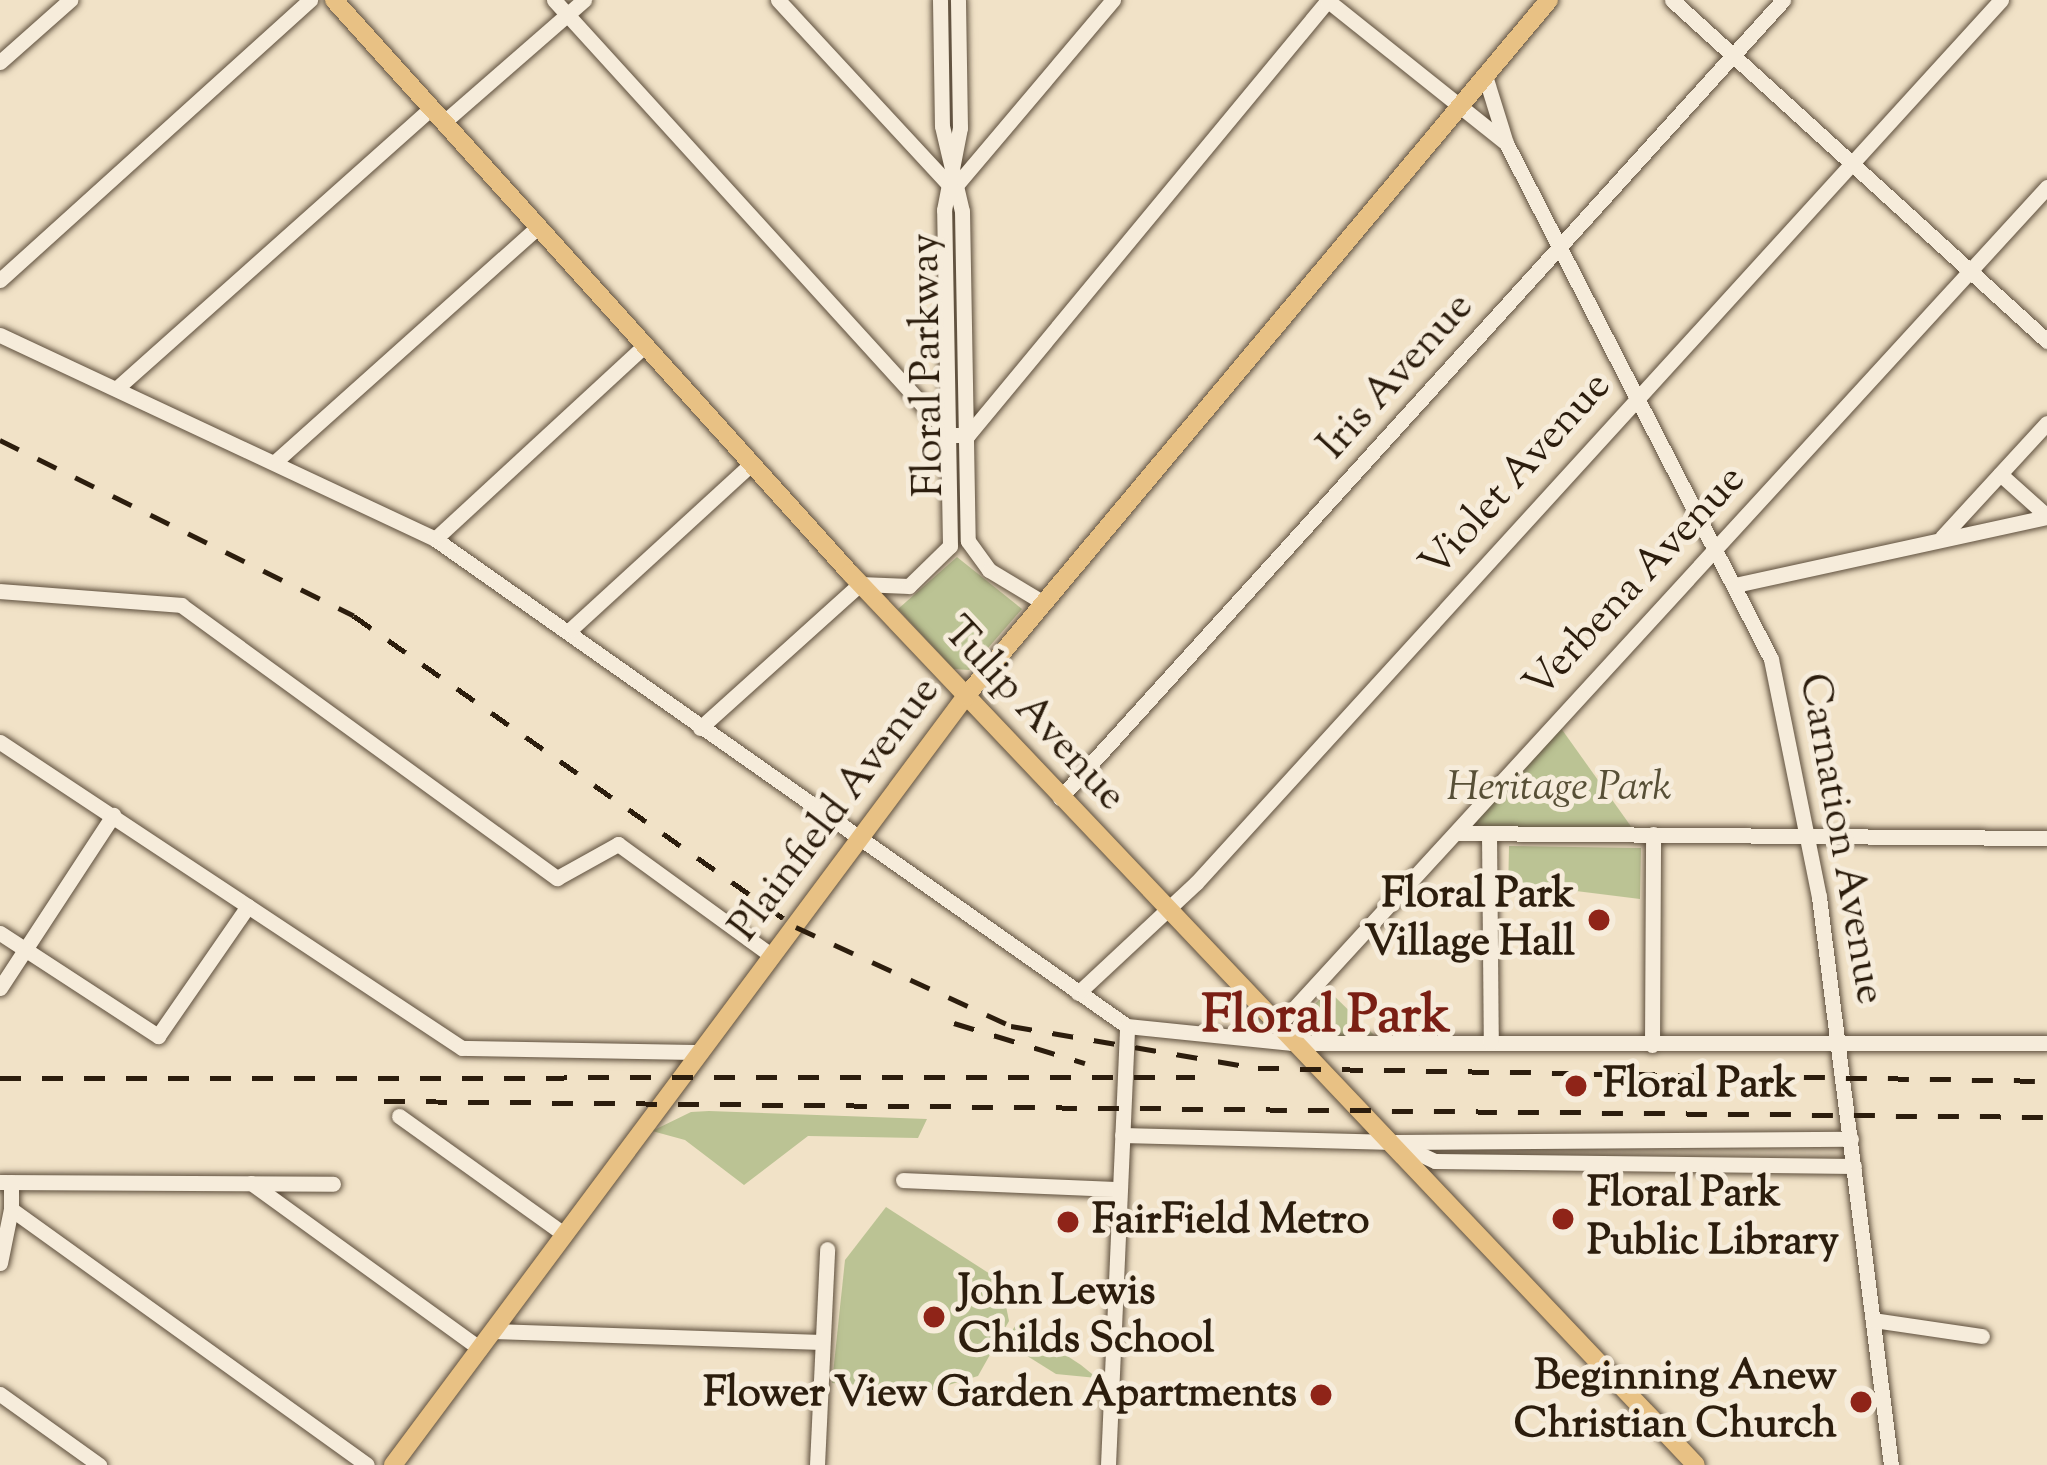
<!DOCTYPE html>
<html>
<head>
<meta charset="utf-8">
<style>
  body { margin:0 }
  #map { position:relative; width:2047px; height:1465px; overflow:hidden; background:#f1e2c7; font-family:"Sorts Mill Goudy",serif }
  div>[style] { position:absolute }
  .green>* { inset:0; background:#bbc394 }
  .roads { filter:drop-shadow(0 0 3px #5d4e3c) drop-shadow(0 0 3px #5d4e3c) }
  .minor>* { height:15px; margin:-7.5px; padding:0 7.5px; transform-origin:7.5px; border-radius:7.5px; background:#f6ecdb }
  .major>* { height:18px; margin:-9px; padding:0 9px; transform-origin:9px; border-radius:9px; background:#e8c184 }
  .rail>* { height:4.5px; margin-top:-2.25px; transform-origin:0; background:repeating-linear-gradient(90deg,#2c1d0d 0 21px,transparent 0 42px) }
  .dots>* { width:33px; height:33px; translate:-50% -50%; box-sizing:border-box; border:6px solid #f6ecdb; border-radius:50% }
  span { translate:-50% -50%; white-space:nowrap; text-align:center; line-height:1.15; -webkit-text-stroke:10px #f6ecdb; paint-order:stroke }
  .street-label { font-size:42px; color:#2c1d0d }
  .park-label { font-size:42px; color:#574f36; font-style:italic }
  .poi-label { font-size:42px; color:#2c1d0d; font-weight:700 }
  .right { translate:-100% -50%; text-align:right }
  .left { translate:0 -50%; text-align:left }
  .district-label { font-size:54px; color:#7a1f14; font-weight:700 }
</style>
</head>
<body>
<div id="map">
  <div class="green">
    <div style="clip-path:polygon(957px 557px,1022px 609px,969px 670px,954px 669px,898px 609px)"></div>
    <div style="clip-path:polygon(1558px 724px,1635px 832px,1462px 830px)"></div>
    <div style="clip-path:polygon(1509px 846px,1641px 848px,1640px 899px,1544px 887px,1543px 897px,1508px 896px)"></div>
    <div style="clip-path:polygon(1328px 990px,1374px 1035px,1305px 1039px,1293px 1028px)"></div>
    <div style="clip-path:polygon(691px 1112px,709px 1111px,927px 1119px,918px 1138px,808px 1136px,744px 1185px,685px 1140px,652px 1131px)"></div>
    <div style="clip-path:polygon(886px 1207px,1001px 1281px,1009px 1321px,978px 1376px,932px 1390px,832px 1383px,845px 1260px)"></div>
    <div style="clip-path:polygon(1017px 1323px,1081px 1365px,1097px 1378px,1056px 1374px,1005px 1342px)"></div>
  </div>
  <div class="roads">
    <div class="minor">
      <div style="left:554px;top:0;width:588px;rotate:47.69deg"></div>
      <div style="left:950px;top:435px;width:18px"></div>
      <div style="left:968px;top:435px;width:565px;rotate:-50.39deg"></div>
      <div style="left:778px;top:0;width:258px;rotate:47.2deg"></div>
      <div style="left:940px;top:0;width:126px;rotate:89.1deg"></div>
      <div style="left:942px;top:126px;width:87px;rotate:76.8deg"></div>
      <div style="left:962px;top:211px;width:330px;rotate:89deg"></div>
      <div style="left:968px;top:541px;width:36px;rotate:54deg"></div>
      <div style="left:989px;top:570px;width:64px;rotate:31deg"></div>
      <div style="left:1327px;top:0;width:229px;rotate:38.6deg"></div>
      <div style="left:1506px;top:143px;width:580px;rotate:62.82deg"></div>
      <div style="left:1771px;top:659px;width:243px;rotate:78.6deg"></div>
      <div style="left:1819px;top:897px;width:573px;rotate:82.78deg"></div>
      <div style="left:1672px;top:0;width:507px;rotate:42.28deg"></div>
      <div style="left:0;top:62px;width:94px;rotate:-41.5deg"></div>
      <div style="left:1486px;top:79px;width:64px;rotate:72.7deg"></div>
      <div style="left:444px;top:122px;width:186px;rotate:-41.1deg"></div>
      <div style="left:953px;top:189px;width:248px;rotate:-49.8deg"></div>
      <div style="left:0;top:280px;width:418px;rotate:-42.1deg"></div>
      <div style="left:0;top:335px;width:480px;rotate:25.1deg"></div>
      <div style="left:435px;top:539px;width:846px;rotate:35.14deg"></div>
      <div style="left:1127px;top:1026px;width:166px;rotate:5.9deg"></div>
      <div style="left:1292px;top:1043px;width:755px"></div>
      <div style="left:117px;top:388px;width:421px;rotate:-41.7deg"></div>
      <div style="left:276px;top:461px;width:351px;rotate:-41.8deg"></div>
      <div style="left:2000px;top:474px;width:63px;rotate:41.8deg"></div>
      <div style="left:1942px;top:537px;width:155px;rotate:-47.4deg"></div>
      <div style="left:435px;top:539px;width:284px;rotate:-42.7deg"></div>
      <div style="left:1735px;top:585px;width:319px;rotate:-12.3deg"></div>
      <div style="left:0;top:591px;width:182px;rotate:4.4deg"></div>
      <div style="left:181px;top:605px;width:465px;rotate:36deg"></div>
      <div style="left:557px;top:878px;width:70px;rotate:-29.1deg"></div>
      <div style="left:618px;top:844px;width:189px;rotate:36deg"></div>
      <div style="left:570px;top:630px;width:246px;rotate:-42.5deg"></div>
      <div style="left:700px;top:728px;width:215px;rotate:-42deg"></div>
      <div style="left:860px;top:584px;width:49px;rotate:2.3deg"></div>
      <div style="left:909px;top:586px;width:57px;rotate:-44.3deg"></div>
      <div style="left:950px;top:546px;width:336px;rotate:-91deg"></div>
      <div style="left:944px;top:210px;width:84px;rotate:-79deg"></div>
      <div style="left:960px;top:128px;width:128px;rotate:-90.9deg"></div>
      <div style="left:0;top:742px;width:554px;rotate:33.52deg"></div>
      <div style="left:462px;top:1048px;width:239px;rotate:1deg"></div>
      <div style="left:1060px;top:798px;width:1077px;rotate:-47.82deg"></div>
      <div style="left:1457px;top:833px;width:590px;rotate:0.49deg"></div>
      <div style="left:1489px;top:833px;width:210px;rotate:89.5deg"></div>
      <div style="left:0;top:933px;width:189px;rotate:33.1deg"></div>
      <div style="left:158px;top:1036px;width:158px;rotate:-55.3deg"></div>
      <div style="left:0;top:988px;width:207px;rotate:-56.8deg"></div>
      <div style="left:1078px;top:993px;width:161px;rotate:-43deg"></div>
      <div style="left:1196px;top:883px;width:1195px;rotate:-47.65deg"></div>
      <div style="left:1277px;top:1027px;width:1140px;rotate:-47.49deg"></div>
      <div style="left:1652px;top:1045px;width:211px;rotate:-89.7deg"></div>
      <div style="left:399px;top:1116px;width:204px;rotate:35.6deg"></div>
      <div style="left:1122px;top:1135px;width:272px;rotate:1.5deg"></div>
      <div style="left:1394px;top:1142px;width:45px;rotate:24.9deg"></div>
      <div style="left:1435px;top:1161px;width:419px;rotate:0.7deg"></div>
      <div style="left:1394px;top:1142px;width:457px;rotate:-0.4deg"></div>
      <div style="left:903px;top:1180px;width:217px;rotate:2.4deg"></div>
      <div style="left:0;top:1182px;width:333px;rotate:0.3deg"></div>
      <div style="left:11px;top:1182px;width:27px;rotate:90deg"></div>
      <div style="left:11px;top:1209px;width:438px;rotate:35.7deg"></div>
      <div style="left:251px;top:1183px;width:283px;rotate:35.9deg"></div>
      <div style="left:0;top:1263px;width:55px;rotate:-78.5deg"></div>
      <div style="left:1873px;top:1320px;width:110px;rotate:8.4deg"></div>
      <div style="left:493px;top:1331px;width:329px;rotate:1.9deg"></div>
      <div style="left:0;top:1394px;width:122px;rotate:35.6deg"></div>
      <div style="left:817px;top:1465px;width:216px;rotate:-87.3deg"></div>
      <div style="left:1108px;top:1465px;width:439px;rotate:-87.5deg"></div>
    </div>
    <div class="major">
      <div style="left:334px;top:0;width:771px;rotate:48deg"></div>
      <div style="left:850px;top:573px;width:1229px;rotate:46.52deg"></div>
      <div style="left:393px;top:1465px;width:959px;rotate:-53.31deg"></div>
      <div style="left:966px;top:696px;width:908px;rotate:-50.05deg"></div>
    </div>
  </div>
  <div class="rail">
    <div style="left:0;top:440px;width:395px;rotate:26.4deg"></div>
    <div style="left:354px;top:616px;width:540px;rotate:35.13deg"></div>
    <div style="left:796px;top:927px;width:237px;rotate:24.7deg"></div>
    <div style="left:1011px;top:1026px;width:251px;rotate:9.7deg"></div>
    <div style="left:1258px;top:1068px;width:789px;rotate:0.94deg"></div>
    <div style="left:954px;top:1023px;width:137px;rotate:17deg"></div>
    <div style="left:0;top:1078px;width:1195px;rotate:-0.05deg"></div>
    <div style="left:384px;top:1101px;width:1663px;rotate:0.55deg"></div>
  </div>
  <div class="dots">
    <div style="left:1599px;top:920px;background:#8f2418"></div>
    <div style="left:1576px;top:1086px;background:#8f2418"></div>
    <div style="left:1563px;top:1219px;background:#8f2418"></div>
    <div style="left:1068px;top:1222px;background:#8f2418"></div>
    <div style="left:934px;top:1317px;background:#8f2418"></div>
    <div style="left:1321px;top:1395px;background:#8f2418"></div>
    <div style="left:1861px;top:1402px;background:#8f2418"></div>
  </div>
  <div class="street-label">
    <span style="left:929px;top:365px;rotate:-91deg">Floral Parkway</span>
    <span style="left:1397px;top:377px;rotate:-48deg">Iris Avenue</span>
    <span style="left:1517px;top:476px;rotate:-48deg">Violet Avenue</span>
    <span style="left:1636px;top:583px;rotate:-47deg">Verbena Avenue</span>
    <span style="left:1033px;top:715px;rotate:47deg">Tulip Avenue</span>
    <span style="left:836px;top:810px;rotate:-53deg">Plainfield Avenue</span>
    <span style="left:1840px;top:839px;rotate:80deg">Carnation Avenue</span>
  </div>
  <div class="park-label">
    <span style="left:1559px;top:789px">Heritage Park</span>
  </div>
  <div class="poi-label">
    <span class="right" style="left:1575px;top:920px">Floral Park<br>Village Hall</span>
    <span class="left" style="left:1603px;top:1086px">Floral Park</span>
    <span class="left" style="left:1587px;top:1219px">Floral Park<br>Public Library</span>
    <span class="left" style="left:1092px;top:1222px">FairField Metro</span>
    <span class="left" style="left:958px;top:1317px">John Lewis<br>Childs School</span>
    <span class="right" style="left:1837px;top:1402px">Beginning Anew<br>Christian Church</span>
    <span class="right" style="left:1297px;top:1395px">Flower View Garden Apartments</span>
  </div>
  <div class="district-label">
    <span style="left:1326px;top:1018px">Floral Park</span>
  </div>
</div>
</body>
</html>
